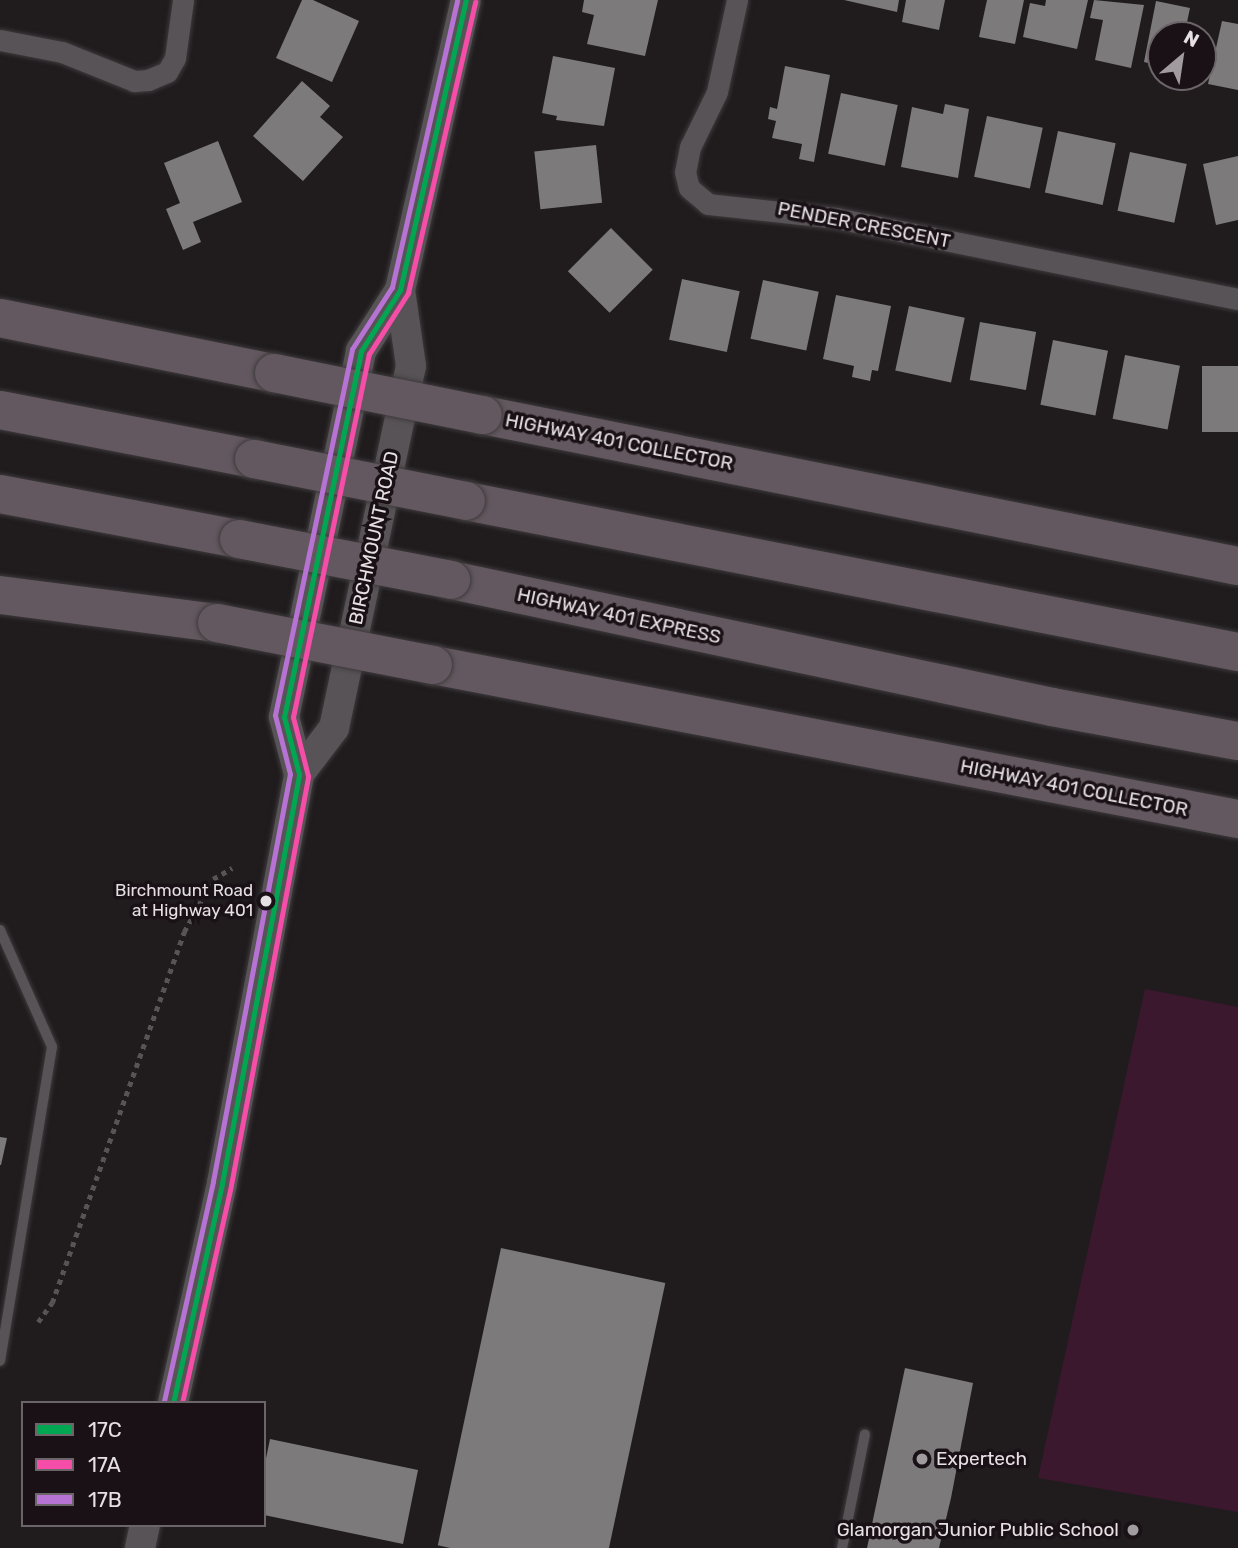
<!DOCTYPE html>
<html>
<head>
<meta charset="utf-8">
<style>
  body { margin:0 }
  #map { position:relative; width:1238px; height:1548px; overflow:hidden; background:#201c1e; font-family:Rubik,sans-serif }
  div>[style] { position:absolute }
  .green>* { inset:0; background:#3b182e }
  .building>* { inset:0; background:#7d7a7c; transform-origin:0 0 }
  .path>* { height:4.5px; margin-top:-2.25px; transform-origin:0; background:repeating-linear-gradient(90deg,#565455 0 5px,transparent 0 10px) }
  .roads { filter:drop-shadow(0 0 2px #3e3a3c) drop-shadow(0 0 2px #3e3a3c) }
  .lane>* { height:10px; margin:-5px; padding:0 5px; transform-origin:5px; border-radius:5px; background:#575356 }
  .street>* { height:21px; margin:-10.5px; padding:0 10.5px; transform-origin:10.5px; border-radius:10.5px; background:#575356 }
  .secondary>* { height:30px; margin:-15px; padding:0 15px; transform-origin:15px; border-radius:15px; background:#585356 }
  .highway>* { height:38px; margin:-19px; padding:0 19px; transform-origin:19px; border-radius:19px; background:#63585f }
  .bridges { filter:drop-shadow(0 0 2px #3e3a3c) drop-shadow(0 0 2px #3e3a3c) }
  .highway-bridge>* { height:38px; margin:-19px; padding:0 19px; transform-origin:19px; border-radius:19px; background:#63585f }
  .bus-1>* { height:5px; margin:-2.5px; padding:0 2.5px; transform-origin:2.5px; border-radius:2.5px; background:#00a651 }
  .bus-2>* { height:5px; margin:-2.5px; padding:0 2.5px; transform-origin:2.5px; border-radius:2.5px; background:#f54da8 }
  .bus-3>* { height:5px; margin:-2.5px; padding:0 2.5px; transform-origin:2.5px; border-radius:2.5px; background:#b673d3 }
  .dots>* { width:19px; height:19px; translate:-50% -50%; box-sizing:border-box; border:4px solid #191116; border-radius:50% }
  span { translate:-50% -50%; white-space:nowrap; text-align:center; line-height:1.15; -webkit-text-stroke:7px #191116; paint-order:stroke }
  .bus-label { font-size:17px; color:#e6e0e4 }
  .right { translate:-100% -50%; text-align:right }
  .street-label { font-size:19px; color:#e6e0e4 }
  .poi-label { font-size:19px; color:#e6e0e4 }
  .left { translate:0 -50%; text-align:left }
  .legend { position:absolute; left:21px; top:1401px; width:245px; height:126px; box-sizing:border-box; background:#191116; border:2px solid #6b6468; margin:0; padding:9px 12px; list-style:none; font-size:21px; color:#e6e0e4 }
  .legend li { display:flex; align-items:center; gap:14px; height:35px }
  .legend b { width:35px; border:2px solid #6b6468 }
  .north { position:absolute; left:1147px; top:21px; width:70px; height:70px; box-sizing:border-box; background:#191116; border:2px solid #6b6468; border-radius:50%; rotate:29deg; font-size:19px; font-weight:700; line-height:28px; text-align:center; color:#e6e0e4 }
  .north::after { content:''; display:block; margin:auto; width:24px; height:32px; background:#a19b9f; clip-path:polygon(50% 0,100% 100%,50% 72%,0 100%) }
</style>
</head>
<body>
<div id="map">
  <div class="green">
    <div style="clip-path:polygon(1145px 989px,1238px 1007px,1238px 1512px,1038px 1478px)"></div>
  </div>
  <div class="building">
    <div style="clip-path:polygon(302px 0,313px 0,359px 21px,332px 82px,276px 58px)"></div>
    <div style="clip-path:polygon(584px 0,658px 0,645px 56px,587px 44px,594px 15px,582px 12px)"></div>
    <div style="clip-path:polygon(844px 0,899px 0,897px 12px)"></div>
    <div style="clip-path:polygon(906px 0,945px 0,939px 30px,902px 22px)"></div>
    <div style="clip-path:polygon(987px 0,1024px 0,1015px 44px,979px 37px)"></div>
    <div style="clip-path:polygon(1046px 0,1088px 0,1077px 49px,1023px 37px,1030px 3px,1045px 6px)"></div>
    <div style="clip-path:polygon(1094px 0,1144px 5px,1131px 68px,1095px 60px,1103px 20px,1090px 18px)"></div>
    <div style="clip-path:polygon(1156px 1px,1190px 8px,1186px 27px,1192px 28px,1190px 35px,1161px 35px,1161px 66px,1144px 62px)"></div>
    <div style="clip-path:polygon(1222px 21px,1238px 24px,1238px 90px,1208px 84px)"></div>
    <div style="clip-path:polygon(553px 56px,615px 68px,604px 126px,556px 120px,557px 116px,542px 113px)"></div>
    <div style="clip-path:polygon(785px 66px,830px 75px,814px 162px,799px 159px,802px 144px,772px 138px,776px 121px,768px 119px,770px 107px,777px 109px)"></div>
    <div style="clip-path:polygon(302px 81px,330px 106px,320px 117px,343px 137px,303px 181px,253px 136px)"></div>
    <div style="left:841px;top:93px;width:58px;height:62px;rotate:12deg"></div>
    <div style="clip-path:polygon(945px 104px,969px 109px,958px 178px,901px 167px,912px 107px,943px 114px)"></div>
    <div style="left:987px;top:116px;width:57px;height:62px;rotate:12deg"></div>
    <div style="left:1058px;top:131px;width:59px;height:63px;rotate:12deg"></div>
    <div style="clip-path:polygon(218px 141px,242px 202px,193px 222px,201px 242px,183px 250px,166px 209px,180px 203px,164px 163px)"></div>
    <div style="left:596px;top:145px;width:58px;height:62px;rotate:84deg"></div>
    <div style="left:1130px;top:152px;width:58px;height:60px;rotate:12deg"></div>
    <div style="clip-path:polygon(1238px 156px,1238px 220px,1216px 225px,1203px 164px)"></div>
    <div style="left:611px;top:228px;width:59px;height:61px;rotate:45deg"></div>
    <div style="left:682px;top:279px;width:59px;height:62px;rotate:12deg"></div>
    <div style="left:763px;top:280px;width:57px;height:60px;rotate:12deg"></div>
    <div style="clip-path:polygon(836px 295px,891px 306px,878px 371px,872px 370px,870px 381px,852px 377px,854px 366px,823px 359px)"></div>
    <div style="left:909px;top:306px;width:57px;height:66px;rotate:12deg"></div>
    <div style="left:980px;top:322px;width:57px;height:59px;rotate:10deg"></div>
    <div style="left:1053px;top:340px;width:56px;height:66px;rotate:11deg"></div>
    <div style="left:1125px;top:355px;width:56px;height:65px;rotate:11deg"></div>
    <div style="left:1238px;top:366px;width:66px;height:36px;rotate:90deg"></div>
    <div style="clip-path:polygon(0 1137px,7px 1138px,1px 1165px,0 1165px)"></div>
    <div style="left:501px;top:1248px;width:168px;height:304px;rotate:12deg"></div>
    <div style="clip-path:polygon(905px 1368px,973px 1383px,951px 1498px,939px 1548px,867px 1548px)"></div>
    <div style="clip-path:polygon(270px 1439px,418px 1470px,403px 1544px,264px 1515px,264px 1468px)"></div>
  </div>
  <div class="path">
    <div style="left:38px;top:1322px;width:24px;rotate:-54deg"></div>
    <div style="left:52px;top:1303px;width:394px;rotate:-70.4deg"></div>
    <div style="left:184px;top:932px;width:60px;rotate:-61.3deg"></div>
    <div style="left:213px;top:879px;width:22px;rotate:-30deg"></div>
  </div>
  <div class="roads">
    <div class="lane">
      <div style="left:0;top:930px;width:128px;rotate:66deg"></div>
      <div style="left:52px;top:1047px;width:318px;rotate:99.4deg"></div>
      <div style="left:842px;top:1548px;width:116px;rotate:-78.6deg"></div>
    </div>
    <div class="street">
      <div style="left:737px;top:0;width:94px;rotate:102.3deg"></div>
      <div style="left:717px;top:92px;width:61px;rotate:116.1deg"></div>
      <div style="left:690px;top:147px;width:25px;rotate:101deg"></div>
      <div style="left:685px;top:172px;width:16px;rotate:76deg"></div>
      <div style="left:689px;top:188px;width:25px;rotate:40deg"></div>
      <div style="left:708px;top:204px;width:129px;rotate:6.2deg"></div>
      <div style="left:836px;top:218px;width:410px;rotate:11.4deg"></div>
      <div style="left:0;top:40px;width:63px;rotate:11deg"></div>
      <div style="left:62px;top:52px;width:78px;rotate:21.9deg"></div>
      <div style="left:134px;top:81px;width:14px;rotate:-4deg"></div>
      <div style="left:148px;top:80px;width:21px;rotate:-23deg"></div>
      <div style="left:167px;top:72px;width:16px;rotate:-60deg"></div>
      <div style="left:175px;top:58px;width:59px;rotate:-82.1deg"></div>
    </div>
    <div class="secondary">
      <div style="left:299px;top:774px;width:58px;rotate:-52.7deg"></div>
      <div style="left:334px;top:728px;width:370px;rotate:-78deg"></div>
      <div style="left:411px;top:366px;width:77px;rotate:-98.2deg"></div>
      <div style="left:173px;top:1403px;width:225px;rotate:-77.4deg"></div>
      <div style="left:222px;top:1183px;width:416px;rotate:-79.3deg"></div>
      <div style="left:299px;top:774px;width:59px;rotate:-104.7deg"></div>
      <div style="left:284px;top:717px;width:374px;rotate:-78.1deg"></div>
      <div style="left:361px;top:351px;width:72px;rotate:-57.4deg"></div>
      <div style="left:400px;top:290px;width:297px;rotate:-77.2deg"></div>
      <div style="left:140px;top:1548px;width:24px;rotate:-78deg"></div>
    </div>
    <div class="highway">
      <div style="left:0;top:318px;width:279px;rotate:11.4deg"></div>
      <div style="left:0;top:410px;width:259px;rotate:10.9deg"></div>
      <div style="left:483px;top:415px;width:770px;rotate:11.31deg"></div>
      <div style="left:0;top:494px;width:243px;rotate:10.7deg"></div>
      <div style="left:466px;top:501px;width:787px;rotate:11.07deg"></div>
      <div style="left:451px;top:580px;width:614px;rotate:11.93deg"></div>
      <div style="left:1052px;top:707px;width:189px;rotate:10.4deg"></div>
      <div style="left:0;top:595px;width:219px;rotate:7.4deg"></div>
      <div style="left:433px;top:665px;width:820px;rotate:10.83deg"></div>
    </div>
  </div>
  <div class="bridges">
    <div class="highway-bridge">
      <div style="left:274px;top:373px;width:213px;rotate:11.4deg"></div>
      <div style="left:254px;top:459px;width:216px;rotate:11.2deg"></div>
      <div style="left:239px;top:539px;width:216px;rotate:10.9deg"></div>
      <div style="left:217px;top:623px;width:220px;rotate:11deg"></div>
    </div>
  </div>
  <div class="bus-1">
    <div style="left:173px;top:1403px;width:225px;rotate:-77.4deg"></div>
    <div style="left:222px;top:1183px;width:416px;rotate:-79.3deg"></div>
    <div style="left:299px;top:774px;width:59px;rotate:-104.7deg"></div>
    <div style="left:284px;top:717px;width:374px;rotate:-78.1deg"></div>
    <div style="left:361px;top:351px;width:72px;rotate:-57.4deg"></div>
    <div style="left:400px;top:290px;width:297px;rotate:-77.2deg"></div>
  </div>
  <div class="bus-2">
    <div style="left:182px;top:1403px;width:223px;rotate:-77.3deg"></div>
    <div style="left:231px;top:1185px;width:416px;rotate:-79.3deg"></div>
    <div style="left:308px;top:776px;width:61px;rotate:-104.3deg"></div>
    <div style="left:293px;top:717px;width:371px;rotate:-78.2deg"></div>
    <div style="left:369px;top:354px;width:72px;rotate:-57.4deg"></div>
    <div style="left:408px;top:293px;width:299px;rotate:-77deg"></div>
  </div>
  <div class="bus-3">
    <div style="left:164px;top:1401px;width:225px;rotate:-77.4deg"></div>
    <div style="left:213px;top:1181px;width:414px;rotate:-79.3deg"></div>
    <div style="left:290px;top:774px;width:61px;rotate:-104.3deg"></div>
    <div style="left:275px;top:715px;width:374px;rotate:-78.1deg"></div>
    <div style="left:352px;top:349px;width:74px;rotate:-57.2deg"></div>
    <div style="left:392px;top:287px;width:294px;rotate:-77.2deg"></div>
  </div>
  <div class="dots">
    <div style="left:266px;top:901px;background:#e6e0e4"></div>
    <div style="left:922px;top:1459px;background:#a19b9f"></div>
    <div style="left:1133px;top:1530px;background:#a19b9f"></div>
  </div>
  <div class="bus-label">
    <span class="right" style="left:253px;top:901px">Birchmount Road<br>at Highway 401</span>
  </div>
  <div class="street-label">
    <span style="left:864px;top:225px;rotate:11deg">PENDER CRESCENT</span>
    <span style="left:619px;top:442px;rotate:11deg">HIGHWAY 401 COLLECTOR</span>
    <span style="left:374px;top:538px;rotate:-78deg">BIRCHMOUNT ROAD</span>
    <span style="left:619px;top:616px;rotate:12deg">HIGHWAY 401 EXPRESS</span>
    <span style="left:1074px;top:788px;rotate:11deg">HIGHWAY 401 COLLECTOR</span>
  </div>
  <div class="poi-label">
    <span class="left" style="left:936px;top:1459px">Expertech</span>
    <span class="right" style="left:1119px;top:1530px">Glamorgan Junior Public School</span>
  </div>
  <ul class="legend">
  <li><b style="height:9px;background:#00a651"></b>17C</li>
  <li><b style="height:9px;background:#f54da8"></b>17A</li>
  <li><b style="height:9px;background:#b673d3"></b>17B</li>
  </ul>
  <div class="north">N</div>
</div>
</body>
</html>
